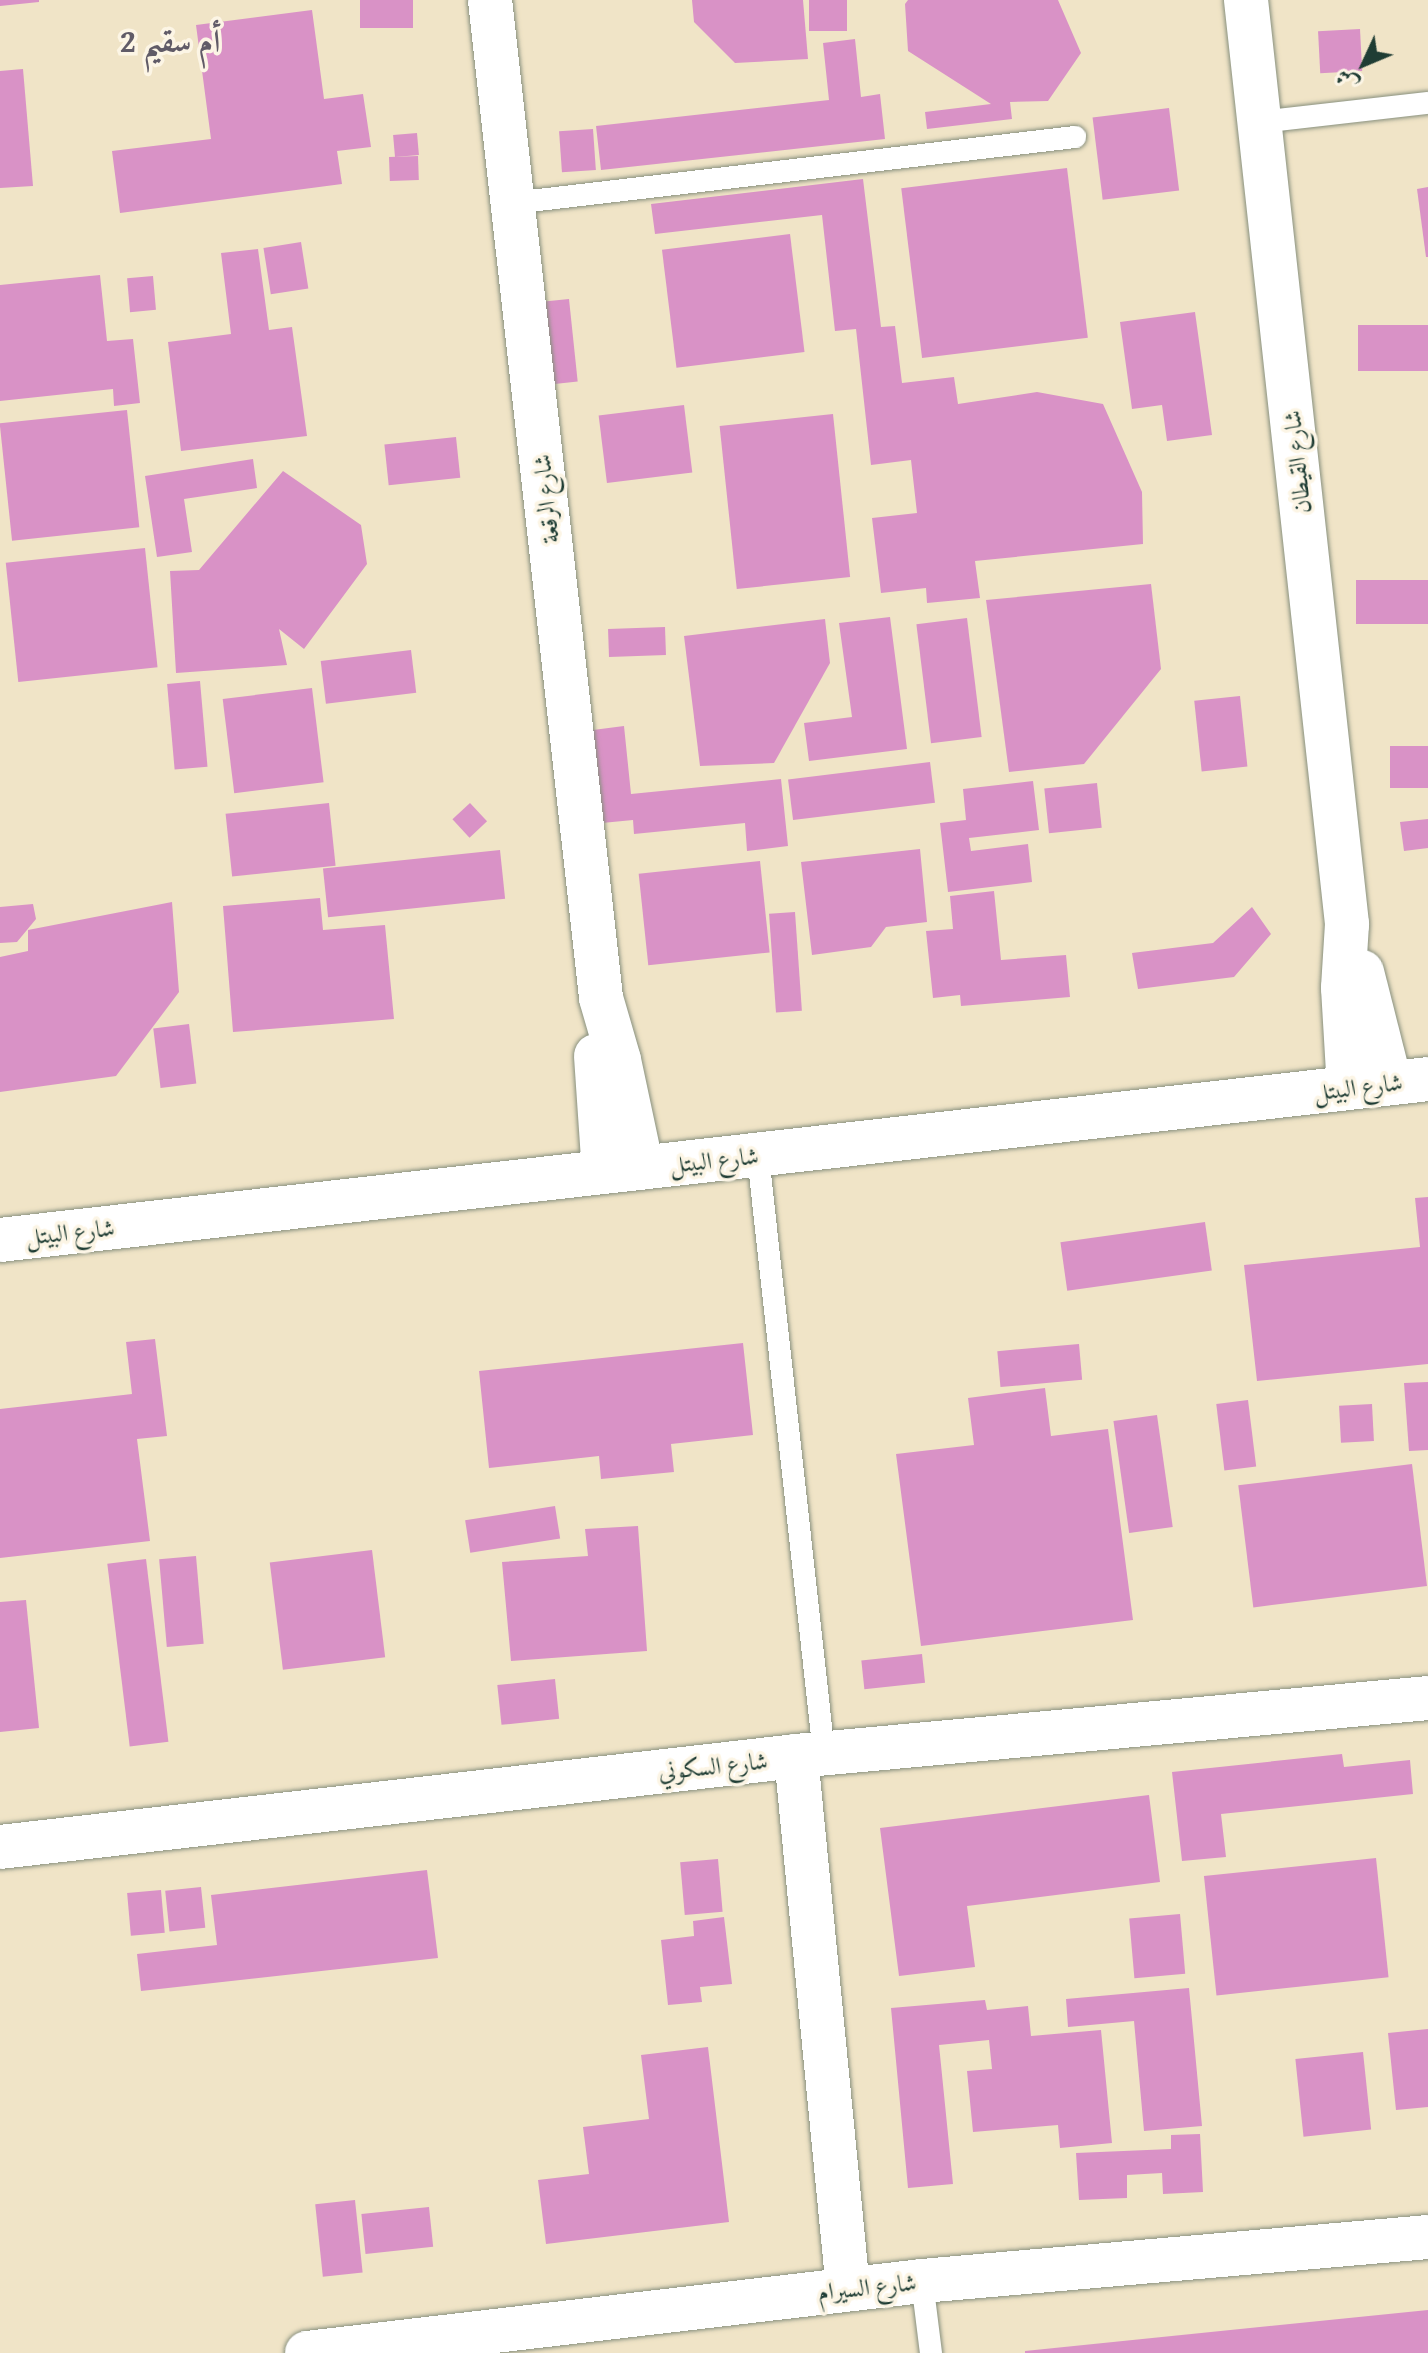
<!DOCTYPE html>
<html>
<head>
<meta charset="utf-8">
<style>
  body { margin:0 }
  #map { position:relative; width:1428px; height:2353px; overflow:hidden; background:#f0e4c7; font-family:"Gentium Book Plus",Amiri,serif }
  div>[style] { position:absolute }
  .building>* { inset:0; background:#d992c6; transform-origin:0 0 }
  .roads { filter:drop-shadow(0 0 2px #88907e) drop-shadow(0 0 2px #88907e) }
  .lane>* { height:22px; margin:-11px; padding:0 11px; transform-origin:11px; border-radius:11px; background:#fff }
  .street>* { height:44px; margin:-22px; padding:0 22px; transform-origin:22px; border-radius:22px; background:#fff }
  .secondary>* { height:44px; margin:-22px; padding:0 22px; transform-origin:22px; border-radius:22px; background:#fff }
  span { translate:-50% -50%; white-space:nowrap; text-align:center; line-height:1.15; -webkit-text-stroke:7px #fcf5e5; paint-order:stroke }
  .street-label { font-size:24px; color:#1f3d34 }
  .district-label { font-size:32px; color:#605b67; font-weight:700 }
  .north { position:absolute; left:1324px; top:24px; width:80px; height:80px; -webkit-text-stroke:6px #fcf5e5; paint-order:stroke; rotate:226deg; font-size:22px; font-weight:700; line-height:32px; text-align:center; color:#1f3d34 }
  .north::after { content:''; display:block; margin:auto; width:28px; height:36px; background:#1f3d34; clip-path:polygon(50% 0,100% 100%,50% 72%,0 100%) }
</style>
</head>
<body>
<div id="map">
  <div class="building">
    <div style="clip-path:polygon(0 0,39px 0,39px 2px,0 6px)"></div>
    <div style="left:360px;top:0;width:53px;height:28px"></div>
    <div style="clip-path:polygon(692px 0,803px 0,808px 59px,735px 63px,694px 22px)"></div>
    <div style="left:809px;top:0;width:38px;height:31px"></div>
    <div style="clip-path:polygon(908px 0,1058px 0,1081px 53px,1048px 101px,1010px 102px,1012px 119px,927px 129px,925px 112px,991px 104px,908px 51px,905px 4px)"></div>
    <div style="clip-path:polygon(312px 10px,324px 99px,363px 94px,371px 147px,337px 151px,342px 184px,120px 213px,112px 151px,211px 139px,196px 25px)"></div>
    <div style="left:1360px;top:29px;width:42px;height:42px;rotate:87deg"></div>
    <div style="clip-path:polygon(855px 39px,861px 97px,880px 94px,885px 139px,601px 170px,596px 126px,829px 100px,823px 43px)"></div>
    <div style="clip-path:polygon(23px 69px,33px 186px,0 188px,0 71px)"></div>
    <div style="left:1169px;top:108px;width:83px;height:77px;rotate:83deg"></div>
    <div style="left:593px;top:129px;width:41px;height:34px;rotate:86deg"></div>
    <div style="left:417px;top:133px;width:22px;height:24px;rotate:85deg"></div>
    <div style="left:418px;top:156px;width:24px;height:29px;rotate:88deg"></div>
    <div style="left:1067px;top:168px;width:171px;height:167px;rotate:83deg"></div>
    <div style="clip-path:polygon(863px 179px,881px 327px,895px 326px,902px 383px,954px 377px,958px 404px,1037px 392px,1103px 404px,1142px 492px,1143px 544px,975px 561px,980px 598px,927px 603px,926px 588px,881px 593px,872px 518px,917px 513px,911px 460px,871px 465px,856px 329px,835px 331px,822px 215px,655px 234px,651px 204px)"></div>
    <div style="clip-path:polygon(1428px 187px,1428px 257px,1426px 257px,1417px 189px)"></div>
    <div style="left:790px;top:234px;width:119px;height:129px;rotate:83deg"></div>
    <div style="left:301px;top:242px;width:47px;height:38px;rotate:81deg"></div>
    <div style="clip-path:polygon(258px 249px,269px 330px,292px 327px,307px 436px,181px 451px,168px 342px,231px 334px,221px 253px)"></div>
    <div style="clip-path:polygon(100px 275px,107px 341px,133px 339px,140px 403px,114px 406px,113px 389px,0 401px,0 285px)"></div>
    <div style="left:153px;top:276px;width:34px;height:26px;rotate:85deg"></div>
    <div style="left:569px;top:299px;width:83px;height:37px;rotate:84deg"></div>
    <div style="clip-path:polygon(1195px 312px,1212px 435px,1167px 441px,1162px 405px,1132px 409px,1120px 322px)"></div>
    <div style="left:1428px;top:325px;width:46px;height:70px;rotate:90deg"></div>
    <div style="left:684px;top:405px;width:68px;height:86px;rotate:83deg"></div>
    <div style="left:127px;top:410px;width:118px;height:128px;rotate:84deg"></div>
    <div style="left:833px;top:414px;width:164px;height:114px;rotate:84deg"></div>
    <div style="left:456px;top:437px;width:41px;height:72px;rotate:84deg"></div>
    <div style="clip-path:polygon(253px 459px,257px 488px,184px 499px,192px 552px,157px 557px,145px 476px)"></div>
    <div style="clip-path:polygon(283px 471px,361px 525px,367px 564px,304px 649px,279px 629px,287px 665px,176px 673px,170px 571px,199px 570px)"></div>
    <div style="left:145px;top:548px;width:120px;height:140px;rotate:84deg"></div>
    <div style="left:1428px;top:580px;width:44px;height:72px;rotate:90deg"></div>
    <div style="clip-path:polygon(1151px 584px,1161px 669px,1084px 764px,1009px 772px,986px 600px)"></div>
    <div style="clip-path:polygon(890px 617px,907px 749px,809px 761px,804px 723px,852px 717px,839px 623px)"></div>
    <div style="left:967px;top:618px;width:120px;height:51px;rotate:83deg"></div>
    <div style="clip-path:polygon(825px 619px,830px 663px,774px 763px,700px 766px,684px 636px)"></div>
    <div style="left:665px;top:627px;width:28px;height:57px;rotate:88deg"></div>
    <div style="left:411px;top:650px;width:43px;height:91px;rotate:83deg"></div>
    <div style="left:200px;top:681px;width:86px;height:33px;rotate:85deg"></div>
    <div style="left:312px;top:688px;width:95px;height:90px;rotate:83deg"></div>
    <div style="left:1240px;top:696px;width:71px;height:46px;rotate:84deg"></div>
    <div style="clip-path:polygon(624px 726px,631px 794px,781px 779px,788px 846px,747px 851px,745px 823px,634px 834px,633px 820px,602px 823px,593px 730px)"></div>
    <div style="left:1428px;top:746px;width:42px;height:38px;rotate:90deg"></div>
    <div style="left:930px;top:762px;width:41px;height:143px;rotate:83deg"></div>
    <div style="clip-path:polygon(1033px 781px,1039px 830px,969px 838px,971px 851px,1028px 844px,1032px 882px,948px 892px,940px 823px,966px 820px,963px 789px)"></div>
    <div style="left:1097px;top:783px;width:45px;height:53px;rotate:84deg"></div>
    <div style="left:329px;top:803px;width:63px;height:104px;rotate:84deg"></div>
    <div style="left:470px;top:803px;width:25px;height:24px;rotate:47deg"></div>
    <div style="clip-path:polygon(1428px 819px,1428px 848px,1404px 851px,1400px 822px)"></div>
    <div style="clip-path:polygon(920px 849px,927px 922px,886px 927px,871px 947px,812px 955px,801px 862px)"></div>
    <div style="left:500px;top:850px;width:49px;height:178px;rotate:84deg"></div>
    <div style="left:760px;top:861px;width:92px;height:122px;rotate:84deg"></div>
    <div style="clip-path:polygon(994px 891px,1001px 960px,1066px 955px,1070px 997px,961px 1006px,960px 995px,933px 998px,926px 931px,953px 929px,950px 896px)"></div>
    <div style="clip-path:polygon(320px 898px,323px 930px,385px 925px,394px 1019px,233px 1032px,223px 906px)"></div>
    <div style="clip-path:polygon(172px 902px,179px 992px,116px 1076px,0 1092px,0 957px,28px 951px,28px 930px)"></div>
    <div style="clip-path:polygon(33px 904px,36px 919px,17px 942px,0 943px,0 907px)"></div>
    <div style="clip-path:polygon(1252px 907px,1271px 934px,1234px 977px,1138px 989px,1132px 953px,1213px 943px)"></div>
    <div style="left:795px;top:912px;width:99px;height:26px;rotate:86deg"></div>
    <div style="left:189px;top:1024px;width:60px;height:36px;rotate:83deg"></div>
    <div style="clip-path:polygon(1428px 1197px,1428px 1364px,1257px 1381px,1244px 1265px,1420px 1247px,1415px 1198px)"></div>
    <div style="left:1205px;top:1222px;width:49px;height:146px;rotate:82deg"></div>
    <div style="clip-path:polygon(155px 1339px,167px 1436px,137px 1439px,150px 1541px,0 1558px,0 1409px,132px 1394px,126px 1342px)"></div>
    <div style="clip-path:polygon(743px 1343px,753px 1435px,671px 1444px,674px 1472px,601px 1479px,599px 1456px,489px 1468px,479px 1371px)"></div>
    <div style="left:1079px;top:1344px;width:36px;height:82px;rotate:85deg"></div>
    <div style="clip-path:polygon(1428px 1382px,1428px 1450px,1409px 1451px,1404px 1383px)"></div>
    <div style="clip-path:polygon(1045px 1388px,1051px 1436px,1108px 1429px,1133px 1620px,921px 1646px,896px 1454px,974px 1445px,968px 1398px)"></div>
    <div style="left:1248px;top:1400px;width:67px;height:32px;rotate:83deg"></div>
    <div style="left:1372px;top:1404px;width:37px;height:33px;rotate:87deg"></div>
    <div style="left:1157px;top:1415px;width:113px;height:44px;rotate:82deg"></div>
    <div style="left:1412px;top:1464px;width:123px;height:175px;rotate:83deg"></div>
    <div style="left:555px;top:1506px;width:33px;height:91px;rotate:81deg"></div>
    <div style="clip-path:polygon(638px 1526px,647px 1651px,511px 1661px,502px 1562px,588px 1556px,585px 1529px)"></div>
    <div style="left:372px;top:1550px;width:108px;height:103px;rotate:83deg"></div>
    <div style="left:196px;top:1556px;width:88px;height:37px;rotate:85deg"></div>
    <div style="left:146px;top:1559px;width:184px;height:39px;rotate:83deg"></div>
    <div style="clip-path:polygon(26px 1600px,39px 1728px,0 1732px,0 1602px)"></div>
    <div style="left:922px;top:1654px;width:29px;height:61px;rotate:84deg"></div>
    <div style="left:555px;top:1679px;width:40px;height:58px;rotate:84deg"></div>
    <div style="clip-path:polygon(1342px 1754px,1344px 1767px,1410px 1760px,1413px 1794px,1221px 1814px,1226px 1857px,1182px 1861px,1172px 1772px)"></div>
    <div style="clip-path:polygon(1149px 1795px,1160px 1882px,967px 1906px,975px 1967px,899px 1976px,880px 1828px)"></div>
    <div style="left:1376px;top:1858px;width:120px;height:173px;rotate:84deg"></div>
    <div style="left:718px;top:1859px;width:53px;height:38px;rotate:85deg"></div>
    <div style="clip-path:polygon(427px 1870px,438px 1958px,141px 1991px,137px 1954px,217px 1945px,211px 1895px)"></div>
    <div style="left:201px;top:1887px;width:41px;height:36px;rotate:84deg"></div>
    <div style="left:161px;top:1890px;width:43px;height:34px;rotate:85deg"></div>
    <div style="left:1180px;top:1914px;width:60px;height:51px;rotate:85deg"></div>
    <div style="clip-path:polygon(724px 1917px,732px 1984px,700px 1987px,702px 2002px,668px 2005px,661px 1940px,694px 1936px,693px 1921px)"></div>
    <div style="clip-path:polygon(1189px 1988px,1202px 2126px,1144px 2131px,1134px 2021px,1068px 2027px,1066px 1999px)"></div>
    <div style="clip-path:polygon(985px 2000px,987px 2010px,1028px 2006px,1031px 2036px,1101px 2030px,1112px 2143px,1060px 2148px,1058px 2125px,973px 2132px,967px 2071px,992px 2069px,989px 2040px,939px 2045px,953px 2184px,908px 2188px,891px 2008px)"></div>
    <div style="clip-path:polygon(1428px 2029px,1428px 2107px,1396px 2110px,1388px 2033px)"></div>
    <div style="clip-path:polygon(708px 2047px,729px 2222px,546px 2244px,538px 2180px,589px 2174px,583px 2127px,649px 2119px,641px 2055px)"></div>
    <div style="left:1363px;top:2052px;width:78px;height:68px;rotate:84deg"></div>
    <div style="clip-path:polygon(1200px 2134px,1203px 2192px,1163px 2194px,1162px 2173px,1127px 2175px,1127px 2198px,1079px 2200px,1076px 2153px,1171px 2149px,1171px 2135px)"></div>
    <div style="left:355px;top:2200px;width:73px;height:40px;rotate:84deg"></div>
    <div style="left:429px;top:2207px;width:40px;height:68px;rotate:84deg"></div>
    <div style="clip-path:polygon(1428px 2310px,1428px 2353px,1025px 2353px,1025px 2351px)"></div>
  </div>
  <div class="roads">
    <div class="lane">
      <div style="left:1260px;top:122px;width:169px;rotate:-6.5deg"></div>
      <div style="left:513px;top:203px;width:566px;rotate:-6.7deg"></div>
      <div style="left:758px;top:1156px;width:602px;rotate:83.7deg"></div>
      <div style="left:922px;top:2281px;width:73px;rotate:82.9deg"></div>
    </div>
    <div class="street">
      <div style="left:490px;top:0;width:1004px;rotate:83.65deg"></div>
      <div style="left:601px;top:998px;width:65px;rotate:73.8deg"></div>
      <div style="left:619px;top:1060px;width:110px;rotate:78deg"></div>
      <div style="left:1246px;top:0;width:930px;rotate:83.76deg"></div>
      <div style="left:1347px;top:924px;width:64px;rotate:93.6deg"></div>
      <div style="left:1343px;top:988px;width:100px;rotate:86.6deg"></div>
      <div style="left:1362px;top:972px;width:114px;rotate:75.8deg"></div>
      <div style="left:596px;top:1056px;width:116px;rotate:86.1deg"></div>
      <div style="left:796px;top:1756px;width:536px;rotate:84.43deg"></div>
      <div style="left:0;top:1847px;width:801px;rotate:-6.52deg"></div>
      <div style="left:796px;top:1756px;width:635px;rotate:-5.24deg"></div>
      <div style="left:307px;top:2353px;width:619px;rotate:-6.68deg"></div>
      <div style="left:922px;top:2281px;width:508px;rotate:-4.97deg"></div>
    </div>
    <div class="secondary">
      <div style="left:0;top:1240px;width:1437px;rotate:-6.43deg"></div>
    </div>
  </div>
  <div class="street-label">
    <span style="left:1297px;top:462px;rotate:-96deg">شارع القيطان</span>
    <span style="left:546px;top:499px;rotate:-96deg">شارع الرقعة</span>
    <span style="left:1358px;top:1087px;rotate:-7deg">شارع البيتل</span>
    <span style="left:714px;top:1160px;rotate:-6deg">شارع البيتل</span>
    <span style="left:70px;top:1232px;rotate:-6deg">شارع البيتل</span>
    <span style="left:713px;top:1766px;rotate:-6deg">شارع السكوني</span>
    <span style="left:867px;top:2287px;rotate:-6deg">شارع السيرام</span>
  </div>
  <div class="district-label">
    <span style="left:170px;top:41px">أم سقيم 2</span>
  </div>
  <div class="north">ش</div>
</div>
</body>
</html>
